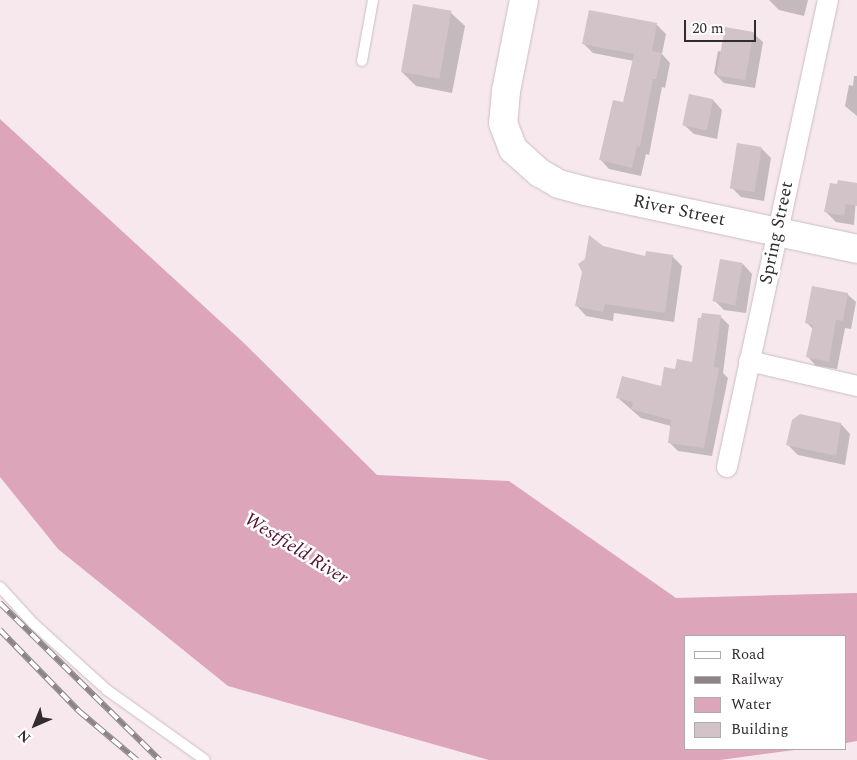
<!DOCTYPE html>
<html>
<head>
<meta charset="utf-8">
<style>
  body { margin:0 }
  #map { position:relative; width:857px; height:760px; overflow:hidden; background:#f6e8ed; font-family:Spectral,serif }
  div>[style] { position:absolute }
  .water>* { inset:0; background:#dda5ba }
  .shadow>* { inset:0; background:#0003 }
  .building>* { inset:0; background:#d1c3c8; transform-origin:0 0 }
  .roads { filter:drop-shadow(0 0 1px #cbbec2) drop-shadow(0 0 1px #cbbec2) }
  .lane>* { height:10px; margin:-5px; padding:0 5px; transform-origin:5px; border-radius:5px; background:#fff }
  .street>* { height:20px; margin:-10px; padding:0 10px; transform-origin:10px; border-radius:10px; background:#fff }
  .secondary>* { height:28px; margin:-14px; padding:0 14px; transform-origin:14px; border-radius:14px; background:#fff }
  .rail>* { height:5.5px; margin-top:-2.75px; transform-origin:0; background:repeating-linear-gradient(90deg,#fff 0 11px,#8d8487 0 22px); box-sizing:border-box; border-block:1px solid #8d8487 }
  span { translate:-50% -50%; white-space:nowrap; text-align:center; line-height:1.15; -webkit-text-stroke:5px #fff; paint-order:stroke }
  .street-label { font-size:18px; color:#312c2e }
  .water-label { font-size:19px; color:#521131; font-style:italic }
  .legend { position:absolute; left:684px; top:635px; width:162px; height:115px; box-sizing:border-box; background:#fff; border:1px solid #adabab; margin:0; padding:6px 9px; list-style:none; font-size:15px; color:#312c2e }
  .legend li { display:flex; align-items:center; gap:10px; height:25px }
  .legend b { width:25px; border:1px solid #adabab }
  .north { position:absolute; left:10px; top:700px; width:50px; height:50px; -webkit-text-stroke:4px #fff; paint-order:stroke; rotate:224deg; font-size:14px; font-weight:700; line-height:20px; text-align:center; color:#312c2e }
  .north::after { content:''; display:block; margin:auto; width:18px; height:22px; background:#312c2e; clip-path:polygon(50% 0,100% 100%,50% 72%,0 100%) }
  .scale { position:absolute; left:684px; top:20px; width:72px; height:22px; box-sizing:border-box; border:2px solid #312c2e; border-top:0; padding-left:6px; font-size:15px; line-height:18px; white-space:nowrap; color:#312c2e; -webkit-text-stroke:4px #fff; paint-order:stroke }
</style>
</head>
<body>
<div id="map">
  <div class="water">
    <div style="clip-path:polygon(0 119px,245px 344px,377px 475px,509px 481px,676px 598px,857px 593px,857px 741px,846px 743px,846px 636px,686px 636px,686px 749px,802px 749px,720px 760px,489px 760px,228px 686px,58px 549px,0 477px)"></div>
  </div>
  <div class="shadow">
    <div style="clip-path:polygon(769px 0,808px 0,804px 16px,779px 10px)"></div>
    <div style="clip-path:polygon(590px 11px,657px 25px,666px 34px,662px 54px,670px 63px,665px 88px,662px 87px,649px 155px,646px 154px,641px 176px,609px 169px,600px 159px,624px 104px,634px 61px,593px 53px,584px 44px)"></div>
    <div style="clip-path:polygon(450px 12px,465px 26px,452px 93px,416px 86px,402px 72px)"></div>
    <div style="clip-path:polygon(753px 33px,763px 42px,755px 88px,724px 83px,714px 73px,718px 51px,722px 52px)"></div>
    <div style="clip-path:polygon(854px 76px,857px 76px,857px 116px,845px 106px,849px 85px,853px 86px)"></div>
    <div style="clip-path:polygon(713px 100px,722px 110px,717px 139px,694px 134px,684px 125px)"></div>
    <div style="clip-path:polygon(761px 148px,771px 158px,764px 201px,741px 197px,732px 188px)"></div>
    <div style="clip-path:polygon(857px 184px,854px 225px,836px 222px,826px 212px)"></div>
    <div style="clip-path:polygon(602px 247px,646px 258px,672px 256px,682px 266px,674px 322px,614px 313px,613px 321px,586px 316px,577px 306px)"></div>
    <div style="clip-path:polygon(743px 264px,752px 274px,746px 313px,724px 310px,714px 300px)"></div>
    <div style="clip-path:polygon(847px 294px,856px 302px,851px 329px,845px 328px,837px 369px,816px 366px,808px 357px,813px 329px,807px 323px)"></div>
    <div style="clip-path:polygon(720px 316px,729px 325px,723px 373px,728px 378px,712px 456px,678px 451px,669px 442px,671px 426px,641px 418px,618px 398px,662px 387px,676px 370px,693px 364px)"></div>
    <div style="clip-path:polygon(841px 424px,850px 434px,845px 465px,798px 455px,788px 445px)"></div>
  </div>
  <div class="building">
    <div style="left:413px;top:4px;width:39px;height:69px;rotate:10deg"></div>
    <div style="clip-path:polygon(589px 10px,657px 23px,652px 51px,662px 53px,656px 79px,653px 79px,640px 147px,637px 146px,632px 168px,599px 160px,613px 100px,623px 102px,634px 54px,582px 44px)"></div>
    <div style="left:725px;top:27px;width:29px;height:49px;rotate:10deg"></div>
    <div style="left:689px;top:94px;width:25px;height:32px;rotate:12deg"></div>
    <div style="left:737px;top:143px;width:25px;height:46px;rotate:9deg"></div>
    <div style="clip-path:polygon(838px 180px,857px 183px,857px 206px,846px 204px,844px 216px,824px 212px,830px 183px,837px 184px)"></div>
    <div style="clip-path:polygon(589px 235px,603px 246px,645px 256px,646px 251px,673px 255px,665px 313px,605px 304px,603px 312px,575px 306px,582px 272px,578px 264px,585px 259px)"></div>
    <div style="left:720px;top:259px;width:23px;height:43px;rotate:10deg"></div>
    <div style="clip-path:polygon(812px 286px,848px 293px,843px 321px,836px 320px,829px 362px,806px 357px,813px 325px,805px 323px)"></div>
    <div style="clip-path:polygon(702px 313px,721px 315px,714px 367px,719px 368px,704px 448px,668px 443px,671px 420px,631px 409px,633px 402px,616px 398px,622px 376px,661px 386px,664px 367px,675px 369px,677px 359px,692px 362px,698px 318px,701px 318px)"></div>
    <div style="clip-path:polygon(800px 414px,841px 423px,836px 456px,786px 445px,792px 420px)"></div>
  </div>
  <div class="roads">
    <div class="lane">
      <div style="left:362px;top:61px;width:62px;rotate:-79.8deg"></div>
      <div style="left:0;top:587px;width:50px;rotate:47.4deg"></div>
      <div style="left:34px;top:624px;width:98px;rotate:42.1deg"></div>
      <div style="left:107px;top:690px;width:120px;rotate:35.5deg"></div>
    </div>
    <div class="street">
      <div style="left:749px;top:361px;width:111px;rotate:13deg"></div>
      <div style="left:727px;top:467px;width:478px;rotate:-77.8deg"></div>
    </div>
    <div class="secondary">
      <div style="left:524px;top:0;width:93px;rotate:101.2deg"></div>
      <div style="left:506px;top:91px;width:32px;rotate:95deg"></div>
      <div style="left:503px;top:123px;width:28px;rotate:69deg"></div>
      <div style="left:513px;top:149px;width:36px;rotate:42deg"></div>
      <div style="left:540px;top:173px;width:22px;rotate:30deg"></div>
      <div style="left:559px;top:184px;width:27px;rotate:15deg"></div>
      <div style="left:585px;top:191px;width:278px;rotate:12deg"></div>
    </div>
  </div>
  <div class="rail">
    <div style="left:0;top:603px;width:224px;rotate:44.5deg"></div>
    <div style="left:0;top:630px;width:113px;rotate:45.7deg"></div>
    <div style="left:79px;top:711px;width:76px;rotate:40.2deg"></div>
  </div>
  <div class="street-label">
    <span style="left:679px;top:211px;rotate:12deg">River Street</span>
    <span style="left:777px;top:233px;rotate:-78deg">Spring Street</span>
  </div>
  <div class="water-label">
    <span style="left:296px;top:549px;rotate:32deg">Westfield River</span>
  </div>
  <ul class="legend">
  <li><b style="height:6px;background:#fff"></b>Road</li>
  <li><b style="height:6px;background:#8d8487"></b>Railway</li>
  <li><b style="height:14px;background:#dda5ba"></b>Water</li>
  <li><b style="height:14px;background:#d1c3c8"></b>Building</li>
  </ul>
  <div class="north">N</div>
  <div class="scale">20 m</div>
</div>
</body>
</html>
